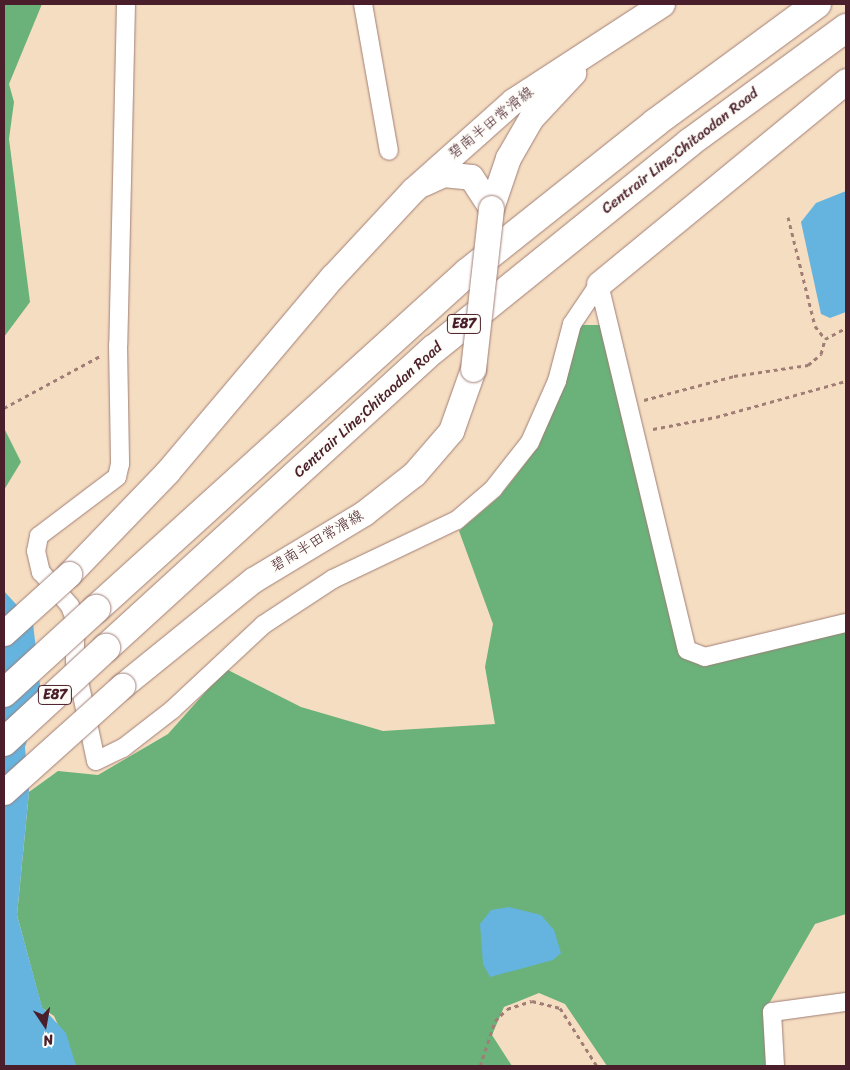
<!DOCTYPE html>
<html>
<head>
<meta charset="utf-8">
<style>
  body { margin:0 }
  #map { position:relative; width:850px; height:1070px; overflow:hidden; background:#f5ddc1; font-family:Sriracha,"Klee One",sans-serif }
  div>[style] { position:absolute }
  .forest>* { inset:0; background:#6ab27a }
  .water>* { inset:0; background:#65b4df }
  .path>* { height:3px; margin-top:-1.5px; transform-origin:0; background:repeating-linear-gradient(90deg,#a07e76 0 4px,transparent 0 8px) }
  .roads { filter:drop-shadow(0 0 1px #a07e76) drop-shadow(0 0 1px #a07e76) }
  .street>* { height:18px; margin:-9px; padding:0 9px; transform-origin:9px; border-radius:9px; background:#fff }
  .secondary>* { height:25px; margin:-12.5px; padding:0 12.5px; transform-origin:12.5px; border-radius:12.5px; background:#fff }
  .highway>* { height:28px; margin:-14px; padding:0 14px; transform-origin:14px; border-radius:14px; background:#fff }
  .bridges { filter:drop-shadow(0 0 1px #a07e76) drop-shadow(0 0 1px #a07e76) }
  .secondary-bridge>* { height:25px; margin:-12.5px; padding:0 12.5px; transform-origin:12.5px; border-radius:12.5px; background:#fff }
  .highway-bridge>* { height:28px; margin:-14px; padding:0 14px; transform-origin:14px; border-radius:14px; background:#fff }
  span { translate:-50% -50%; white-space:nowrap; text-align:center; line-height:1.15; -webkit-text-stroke:4px #fdfcf7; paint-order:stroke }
  .shield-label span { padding:1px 4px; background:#fdfcf7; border:1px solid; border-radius:4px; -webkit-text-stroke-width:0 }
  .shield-label { font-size:14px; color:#4a1f2b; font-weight:700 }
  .street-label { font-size:15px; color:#4a1f2b }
  .frame { position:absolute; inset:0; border:5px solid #4a1f2b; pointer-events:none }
  .north { position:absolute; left:20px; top:1000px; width:50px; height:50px; -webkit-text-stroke:4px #fdfcf7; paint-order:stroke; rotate:168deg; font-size:14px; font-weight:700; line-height:20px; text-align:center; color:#4a1f2b }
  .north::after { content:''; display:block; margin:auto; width:18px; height:22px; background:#4a1f2b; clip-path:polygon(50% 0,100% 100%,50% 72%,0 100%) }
</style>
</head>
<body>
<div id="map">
  <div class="forest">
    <div style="clip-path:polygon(4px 4px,42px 4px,9px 84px,14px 102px,9px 139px,30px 302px,4px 337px)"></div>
    <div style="clip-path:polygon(581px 325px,603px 325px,689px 658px,846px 630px,846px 914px,815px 924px,767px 1007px,768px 1066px,607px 1066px,565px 1004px,539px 993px,504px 1007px,492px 1035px,512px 1066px,76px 1066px,54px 1016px,42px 1008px,17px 915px,29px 792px,58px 771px,98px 775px,168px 734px,226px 669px,301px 707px,383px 731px,495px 724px,485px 667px,493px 624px,459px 531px,500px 496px,538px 447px,565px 383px)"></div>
    <div style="clip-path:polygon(4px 428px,21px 462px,4px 490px)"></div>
  </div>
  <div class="water">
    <div style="clip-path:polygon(846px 191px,846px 312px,830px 318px,821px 314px,801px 222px,816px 203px)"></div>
    <div style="clip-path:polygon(4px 591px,33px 623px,41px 694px,25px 747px,29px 792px,17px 915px,42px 1007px,66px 1033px,76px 1066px,4px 1066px)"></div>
    <div style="clip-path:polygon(509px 907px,541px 915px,554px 930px,561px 953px,553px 960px,490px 977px,483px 964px,480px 924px,491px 910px)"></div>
  </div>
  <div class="path">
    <div style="left:788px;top:217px;width:112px;rotate:76.1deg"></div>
    <div style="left:815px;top:326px;width:16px;rotate:52deg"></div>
    <div style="left:644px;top:400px;width:93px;rotate:-14.9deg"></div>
    <div style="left:734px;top:376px;width:75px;rotate:-8.5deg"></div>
    <div style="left:808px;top:365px;width:17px;rotate:-40deg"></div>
    <div style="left:821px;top:354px;width:16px;rotate:-75deg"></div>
    <div style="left:825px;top:339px;width:24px;rotate:-28deg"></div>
    <div style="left:4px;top:408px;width:109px;rotate:-28.4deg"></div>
    <div style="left:653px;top:429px;width:64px;rotate:-10.8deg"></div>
    <div style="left:716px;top:417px;width:135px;rotate:-15.5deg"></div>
    <div style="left:480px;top:1066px;width:47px;rotate:-71.6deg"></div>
    <div style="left:495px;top:1021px;width:17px;rotate:-45deg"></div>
    <div style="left:507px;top:1009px;width:26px;rotate:-18deg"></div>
    <div style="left:532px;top:1001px;width:29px;rotate:14deg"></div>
    <div style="left:560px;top:1008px;width:69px;rotate:57.5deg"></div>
  </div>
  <div class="roads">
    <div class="street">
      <div style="left:126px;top:4px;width:341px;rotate:91.3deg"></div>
      <div style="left:118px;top:345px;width:119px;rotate:89deg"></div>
      <div style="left:120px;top:464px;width:13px;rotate:103deg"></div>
      <div style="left:117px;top:477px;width:98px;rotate:142.9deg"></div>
      <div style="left:39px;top:536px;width:15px;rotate:101deg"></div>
      <div style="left:36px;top:551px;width:22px;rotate:77deg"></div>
      <div style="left:41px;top:572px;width:45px;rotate:49.5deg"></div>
      <div style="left:70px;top:606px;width:15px;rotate:70deg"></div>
      <div style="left:75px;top:620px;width:42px;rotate:90deg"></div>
      <div style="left:75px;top:662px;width:101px;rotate:78deg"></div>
      <div style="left:96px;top:761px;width:30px;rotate:-26deg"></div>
      <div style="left:123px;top:748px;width:62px;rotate:-37.8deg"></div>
      <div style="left:172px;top:710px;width:125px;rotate:-43deg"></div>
      <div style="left:263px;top:625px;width:84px;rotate:-33.3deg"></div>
      <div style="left:333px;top:579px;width:137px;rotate:-25.4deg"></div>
      <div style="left:457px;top:520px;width:48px;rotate:-40.7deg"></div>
      <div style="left:493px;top:489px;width:60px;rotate:-51.8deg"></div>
      <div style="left:530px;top:442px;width:67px;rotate:-66.1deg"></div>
      <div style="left:557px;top:381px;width:59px;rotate:-75.3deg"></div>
      <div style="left:572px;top:324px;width:48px;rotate:-56deg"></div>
      <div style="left:363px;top:4px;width:149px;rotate:80deg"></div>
      <div style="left:599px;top:284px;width:376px;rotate:76.5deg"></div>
      <div style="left:687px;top:650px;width:19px;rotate:21deg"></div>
      <div style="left:705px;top:657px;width:145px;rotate:-13.6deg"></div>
      <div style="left:775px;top:1066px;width:54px;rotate:-93.2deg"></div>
      <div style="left:772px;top:1012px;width:75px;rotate:-7.7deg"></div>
    </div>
    <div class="secondary">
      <div style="left:424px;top:183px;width:21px;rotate:-25deg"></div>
      <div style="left:443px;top:174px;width:28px;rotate:6deg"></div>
      <div style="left:471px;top:177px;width:37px;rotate:57deg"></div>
      <div style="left:491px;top:208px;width:53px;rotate:-71.2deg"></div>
      <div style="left:508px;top:158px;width:46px;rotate:-60.1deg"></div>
      <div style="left:531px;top:118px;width:62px;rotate:-47deg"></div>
      <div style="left:599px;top:284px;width:320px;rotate:-39.4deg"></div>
      <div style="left:69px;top:574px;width:143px;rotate:-46.1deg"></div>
      <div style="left:168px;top:471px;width:255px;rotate:-49.8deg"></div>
      <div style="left:333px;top:276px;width:117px;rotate:-47.1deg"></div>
      <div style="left:413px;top:190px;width:134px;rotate:-41.7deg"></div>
      <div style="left:513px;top:101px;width:178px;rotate:-33.1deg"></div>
      <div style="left:122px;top:686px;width:169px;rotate:-39deg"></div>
      <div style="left:253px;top:580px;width:130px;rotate:-31.1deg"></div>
      <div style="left:364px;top:513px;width:63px;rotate:-38deg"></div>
      <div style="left:414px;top:474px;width:57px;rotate:-49.3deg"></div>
      <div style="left:451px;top:431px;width:66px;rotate:-70.5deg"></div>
    </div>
    <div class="highway">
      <div style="left:96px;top:609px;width:502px;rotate:-42.17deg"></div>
      <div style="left:468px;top:272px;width:239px;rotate:-38.5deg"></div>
      <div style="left:655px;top:123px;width:201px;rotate:-36.3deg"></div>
      <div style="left:106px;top:648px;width:444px;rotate:-42.4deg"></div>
      <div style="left:434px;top:349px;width:328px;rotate:-38.9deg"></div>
      <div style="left:689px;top:143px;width:195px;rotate:-36.2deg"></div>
    </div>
  </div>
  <div class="bridges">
    <div class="secondary-bridge">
      <div style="left:473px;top:369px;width:162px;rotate:-83.6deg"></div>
      <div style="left:4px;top:633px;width:88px;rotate:-42.2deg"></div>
      <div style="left:4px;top:792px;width:159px;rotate:-41.9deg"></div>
    </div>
    <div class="highway-bridge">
      <div style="left:4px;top:693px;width:125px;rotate:-42.4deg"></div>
      <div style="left:4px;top:742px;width:139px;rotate:-42.7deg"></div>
    </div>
  </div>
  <div class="shield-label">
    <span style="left:464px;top:324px">E87</span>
    <span style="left:55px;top:695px">E87</span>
  </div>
  <div class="street-label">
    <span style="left:491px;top:123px;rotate:-39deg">碧南半田常滑線</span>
    <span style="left:680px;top:151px;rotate:-38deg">Centrair Line;Chitaodan Road</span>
    <span style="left:368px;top:410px;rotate:-42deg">Centrair Line;Chitaodan Road</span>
    <span style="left:317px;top:541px;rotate:-31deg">碧南半田常滑線</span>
  </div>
  <div class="frame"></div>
  <div class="north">N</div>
</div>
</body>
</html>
